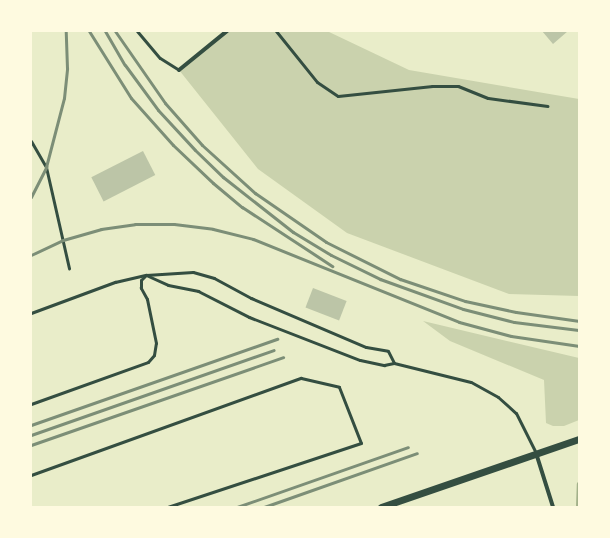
<!DOCTYPE html>
<html>
<head>
<meta charset="utf-8">
<style>
  body { margin:0 }
  #map { position:relative; width:610px; height:538px; overflow:hidden; background:#e9edc9; font-family:"PT Sans Narrow",sans-serif }
  div>[style] { position:absolute }
  .green>* { inset:0; background:#cad2ad }
  .stream>* { height:4px; margin:-2px; padding:0 2px; transform-origin:2px; border-radius:2px; background:#a3b18a }
  .building>* { inset:0; background:#bcc5a7; transform-origin:0 0 }
  .service>* { height:3px; margin:-1.5px; padding:0 1.5px; transform-origin:1.5px; border-radius:1.5px; background:#344e41 }
  .minor>* { height:4px; margin:-2px; padding:0 2px; transform-origin:2px; border-radius:2px; background:#344e41 }
  .tertiary>* { height:7px; margin:-3.5px; padding:0 3.5px; transform-origin:3.5px; border-radius:3.5px; background:#344e41 }
  .rail>* { height:3px; margin:-1.5px; padding:0 1.5px; transform-origin:1.5px; border-radius:1.5px; background:#7c8e77 }
  span { translate:-50% -50%; white-space:nowrap; text-align:center; line-height:1.15; -webkit-text-stroke:3.5px #fefae0; paint-order:stroke }
  .frame { position:absolute; inset:0; border:32px solid #fefae0; pointer-events:none }
</style>
</head>
<body>
<div id="map">
  <div class="green">
    <div style="clip-path:polygon(227px 31px,327px 31px,409px 70px,579px 99px,579px 296px,509px 294px,347px 233px,258px 169px,179px 70px)"></div>
    <div style="clip-path:polygon(423px 321px,579px 358px,579px 420px,564px 426px,553px 426px,546px 423px,544px 380px,450px 341px)"></div>
  </div>
  <div class="stream">
    <div style="left:578px;top:507px;width:23px;rotate:-88deg"></div>
  </div>
  <div class="building">
    <div style="clip-path:polygon(542px 31px,568px 31px,553px 44px)"></div>
    <div style="left:143px;top:151px;width:27px;height:58px;rotate:63deg"></div>
    <div style="left:313px;top:288px;width:36px;height:21px;rotate:21deg"></div>
  </div>
  <div class="service">
    <div style="left:137px;top:31px;width:35px;rotate:50deg"></div>
    <div style="left:160px;top:58px;width:22px;rotate:32deg"></div>
    <div style="left:276px;top:31px;width:65px;rotate:51.2deg"></div>
    <div style="left:317px;top:82px;width:25px;rotate:34deg"></div>
    <div style="left:338px;top:96px;width:95px;rotate:-6.1deg"></div>
    <div style="left:432px;top:86px;width:26px"></div>
    <div style="left:458px;top:86px;width:32px;rotate:22deg"></div>
    <div style="left:488px;top:98px;width:60px;rotate:7.7deg"></div>
    <div style="left:31px;top:141px;width:30px;rotate:60deg"></div>
    <div style="left:46px;top:167px;width:104px;rotate:77.2deg"></div>
    <div style="left:31px;top:313px;width:90px;rotate:-20.3deg"></div>
    <div style="left:115px;top:282px;width:32px;rotate:-13deg"></div>
    <div style="left:146px;top:275px;width:47px;rotate:-3.7deg"></div>
    <div style="left:193px;top:272px;width:22px;rotate:16deg"></div>
    <div style="left:214px;top:278px;width:42px;rotate:28.4deg"></div>
    <div style="left:251px;top:298px;width:125px;rotate:23.1deg"></div>
    <div style="left:366px;top:347px;width:22px;rotate:10deg"></div>
    <div style="left:388px;top:351px;width:13px;rotate:63deg"></div>
    <div style="left:31px;top:404px;width:124px;rotate:-19.7deg"></div>
    <div style="left:148px;top:362px;width:9px;rotate:-49deg"></div>
    <div style="left:154px;top:355px;width:12px;rotate:-81deg"></div>
    <div style="left:156px;top:343px;width:45px;rotate:-101.6deg"></div>
    <div style="left:147px;top:299px;width:13px;rotate:-119deg"></div>
    <div style="left:141px;top:288px;width:8px;rotate:-90deg"></div>
    <div style="left:141px;top:280px;width:7px;rotate:-45deg"></div>
    <div style="left:146px;top:275px;width:24px;rotate:24deg"></div>
    <div style="left:168px;top:285px;width:31px;rotate:11deg"></div>
    <div style="left:198px;top:291px;width:57px;rotate:27deg"></div>
    <div style="left:249px;top:317px;width:119px;rotate:21.2deg"></div>
    <div style="left:360px;top:360px;width:25px;rotate:12deg"></div>
    <div style="left:384px;top:365px;width:10px;rotate:-11deg"></div>
    <div style="left:394px;top:363px;width:79px;rotate:13.9deg"></div>
    <div style="left:471px;top:382px;width:31px;rotate:29deg"></div>
    <div style="left:498px;top:397px;width:24px;rotate:42deg"></div>
    <div style="left:516px;top:413px;width:45px;rotate:63.4deg"></div>
    <div style="left:31px;top:475px;width:287px;rotate:-19.8deg"></div>
    <div style="left:301px;top:378px;width:39px;rotate:13deg"></div>
    <div style="left:339px;top:387px;width:60px;rotate:68.6deg"></div>
    <div style="left:361px;top:443px;width:203px;rotate:161.7deg"></div>
  </div>
  <div class="minor">
    <div style="left:179px;top:70px;width:62px;rotate:-39.1deg"></div>
    <div style="left:536px;top:453px;width:57px;rotate:72.5deg"></div>
  </div>
  <div class="tertiary">
    <div style="left:381px;top:507px;width:209px;rotate:-19deg"></div>
  </div>
  <div class="rail">
    <div style="left:89px;top:31px;width:79px;rotate:57.9deg"></div>
    <div style="left:131px;top:98px;width:63px;rotate:48.2deg"></div>
    <div style="left:173px;top:145px;width:55px;rotate:43.5deg"></div>
    <div style="left:213px;top:183px;width:38px;rotate:40deg"></div>
    <div style="left:242px;top:207px;width:108px;rotate:33.2deg"></div>
    <div style="left:105px;top:31px;width:39px;rotate:60deg"></div>
    <div style="left:125px;top:65px;width:56px;rotate:53.7deg"></div>
    <div style="left:158px;top:110px;width:54px;rotate:47.2deg"></div>
    <div style="left:195px;top:150px;width:39px;rotate:44deg"></div>
    <div style="left:223px;top:177px;width:89px;rotate:38.2deg"></div>
    <div style="left:293px;top:232px;width:44px;rotate:31.2deg"></div>
    <div style="left:331px;top:255px;width:55px;rotate:26.1deg"></div>
    <div style="left:380px;top:279px;width:88px;rotate:19.9deg"></div>
    <div style="left:463px;top:309px;width:53px;rotate:14.3deg"></div>
    <div style="left:514px;top:322px;width:65px;rotate:7deg"></div>
    <div style="left:115px;top:31px;width:88px;rotate:55.2deg"></div>
    <div style="left:165px;top:103px;width:56px;rotate:48.6deg"></div>
    <div style="left:202px;top:145px;width:72px;rotate:42.2deg"></div>
    <div style="left:255px;top:193px;width:86px;rotate:34.6deg"></div>
    <div style="left:326px;top:242px;width:83px;rotate:26.6deg"></div>
    <div style="left:400px;top:279px;width:69px;rotate:18.7deg"></div>
    <div style="left:465px;top:301px;width:52px;rotate:12.2deg"></div>
    <div style="left:516px;top:312px;width:64px;rotate:8.1deg"></div>
    <div style="left:31px;top:197px;width:34px;rotate:-63deg"></div>
    <div style="left:46px;top:167px;width:71px;rotate:-75.4deg"></div>
    <div style="left:64px;top:98px;width:30px;rotate:-84deg"></div>
    <div style="left:67px;top:68px;width:37px;rotate:-92deg"></div>
    <div style="left:31px;top:255px;width:35px;rotate:-25deg"></div>
    <div style="left:63px;top:240px;width:40px;rotate:-16deg"></div>
    <div style="left:101px;top:229px;width:34px;rotate:-8deg"></div>
    <div style="left:135px;top:224px;width:39px"></div>
    <div style="left:174px;top:224px;width:39px;rotate:7deg"></div>
    <div style="left:213px;top:229px;width:41px;rotate:14deg"></div>
    <div style="left:253px;top:239px;width:222px;rotate:21.9deg"></div>
    <div style="left:459px;top:322px;width:54px;rotate:15.1deg"></div>
    <div style="left:511px;top:336px;width:69px;rotate:8.4deg"></div>
    <div style="left:31px;top:425px;width:261px;rotate:-19.3deg"></div>
    <div style="left:31px;top:435px;width:257px;rotate:-19.3deg"></div>
    <div style="left:31px;top:445px;width:267px;rotate:-19.2deg"></div>
    <div style="left:237px;top:507px;width:181px;rotate:-19.3deg"></div>
    <div style="left:264px;top:507px;width:162px;rotate:-19.4deg"></div>
  </div>
  <div class="frame"></div>
</div>
</body>
</html>
